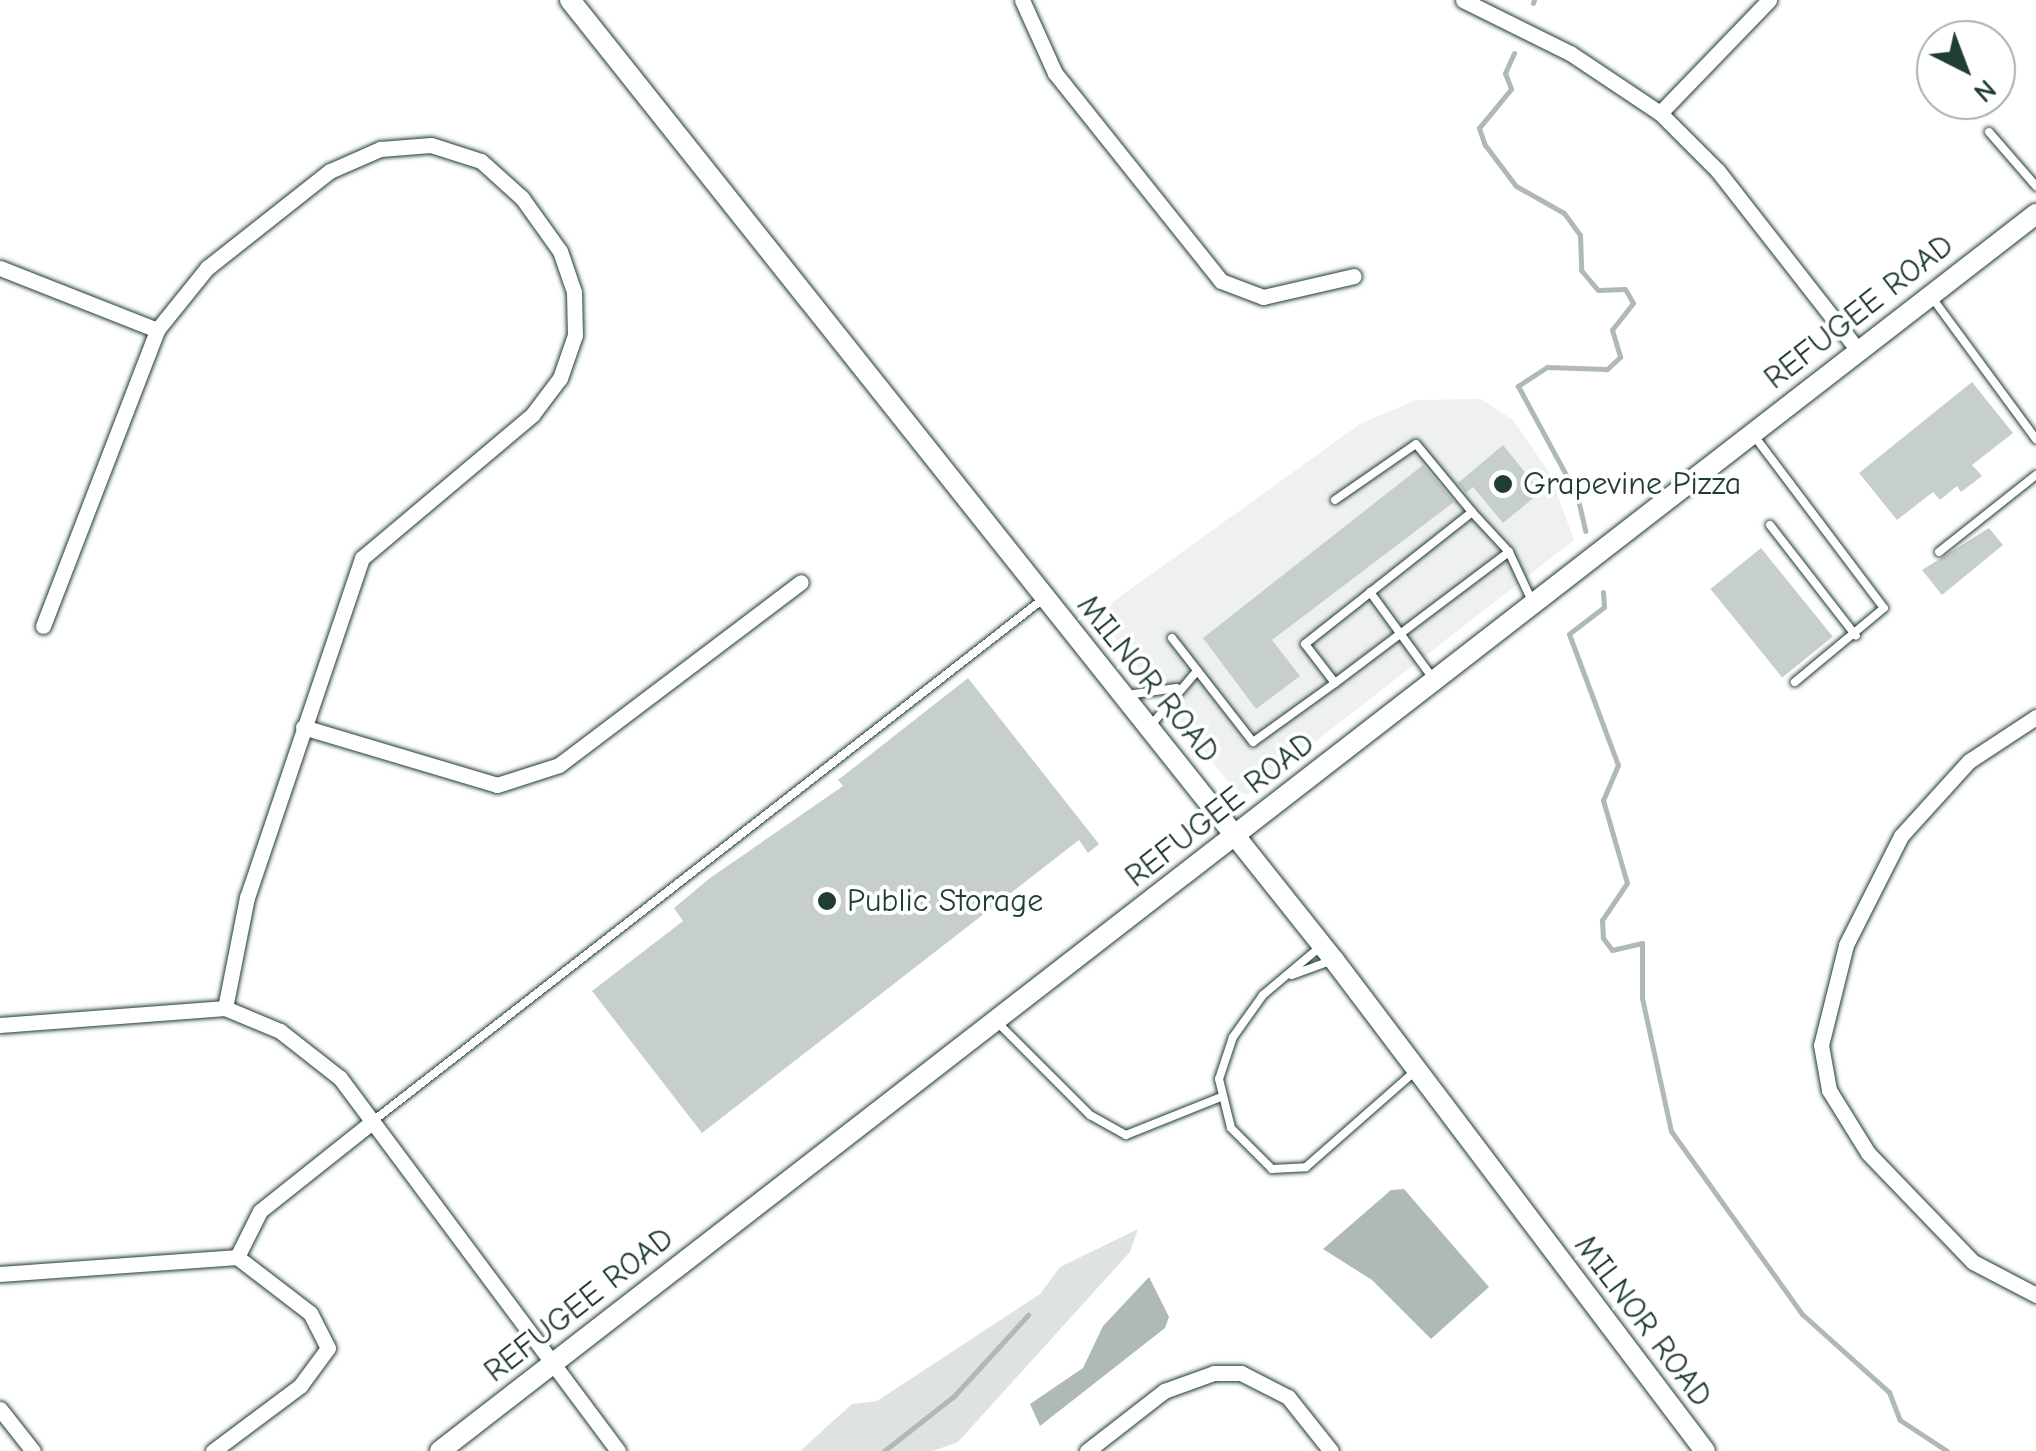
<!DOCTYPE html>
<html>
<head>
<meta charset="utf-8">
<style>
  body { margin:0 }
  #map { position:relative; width:2036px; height:1451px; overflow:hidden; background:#fff; font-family:"Comic Neue",sans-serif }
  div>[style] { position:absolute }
  .built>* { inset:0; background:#eef1f0 }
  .green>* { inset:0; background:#dee3e2 }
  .water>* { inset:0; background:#afbab7 }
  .stream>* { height:5px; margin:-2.5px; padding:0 2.5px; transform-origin:2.5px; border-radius:2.5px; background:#afbab7 }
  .building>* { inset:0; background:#c7cfcc; transform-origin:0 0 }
  .roads { filter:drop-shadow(0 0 2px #1f3d34) drop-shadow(0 0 2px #1f3d34) }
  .lane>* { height:8px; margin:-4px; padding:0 4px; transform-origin:4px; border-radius:4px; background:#fff }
  .street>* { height:15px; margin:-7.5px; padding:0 7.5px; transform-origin:7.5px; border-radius:7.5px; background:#fff }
  .secondary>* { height:20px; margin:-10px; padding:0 10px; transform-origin:10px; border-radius:10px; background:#fff }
  .dots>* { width:28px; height:28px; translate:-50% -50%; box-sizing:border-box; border:5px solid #fff; border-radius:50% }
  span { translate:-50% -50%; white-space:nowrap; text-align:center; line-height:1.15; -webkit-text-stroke:8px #fff; paint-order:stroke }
  .street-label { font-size:32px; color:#1f3d34 }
  .poi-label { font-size:32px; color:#1f3d34 }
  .left { translate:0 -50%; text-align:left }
  .north { position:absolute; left:1916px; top:20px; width:100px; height:100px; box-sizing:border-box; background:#fff; border:2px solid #a5b1ae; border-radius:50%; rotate:138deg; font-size:28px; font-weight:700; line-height:40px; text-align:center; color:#1f3d34 }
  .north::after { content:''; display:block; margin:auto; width:35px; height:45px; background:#1f3d34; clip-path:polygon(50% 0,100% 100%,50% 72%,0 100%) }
</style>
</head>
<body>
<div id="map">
  <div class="built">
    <div style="clip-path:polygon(1481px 399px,1513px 420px,1549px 472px,1574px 540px,1248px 794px,1237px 793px,1096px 614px,1360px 424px,1416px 400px)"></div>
  </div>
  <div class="green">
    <div style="clip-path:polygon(1138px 1229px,1130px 1252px,958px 1442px,933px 1451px,800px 1451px,852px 1404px,877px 1401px,1040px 1294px,1060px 1267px)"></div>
  </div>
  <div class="water">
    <div style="clip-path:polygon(1404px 1189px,1489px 1287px,1431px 1339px,1372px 1280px,1323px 1249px,1391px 1190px)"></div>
    <div style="clip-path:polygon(1149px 1277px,1169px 1317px,1165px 1328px,1040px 1426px,1030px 1404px,1083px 1368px,1103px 1326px)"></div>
  </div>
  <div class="stream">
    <div style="left:1533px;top:3px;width:3px;rotate:-72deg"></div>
    <div style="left:1514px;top:53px;width:22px;rotate:114deg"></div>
    <div style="left:1505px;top:73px;width:17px;rotate:69deg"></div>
    <div style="left:1511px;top:89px;width:50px;rotate:129.4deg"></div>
    <div style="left:1479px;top:128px;width:18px;rotate:71deg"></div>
    <div style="left:1485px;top:145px;width:51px;rotate:52.9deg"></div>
    <div style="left:1516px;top:186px;width:55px;rotate:29.4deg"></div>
    <div style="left:1564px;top:213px;width:27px;rotate:54deg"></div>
    <div style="left:1580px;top:235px;width:35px;rotate:88deg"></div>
    <div style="left:1581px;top:270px;width:26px;rotate:50deg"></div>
    <div style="left:1598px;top:290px;width:27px;rotate:-2deg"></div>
    <div style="left:1625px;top:289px;width:16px;rotate:60deg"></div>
    <div style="left:1633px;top:303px;width:34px;rotate:128deg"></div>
    <div style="left:1612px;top:330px;width:28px;rotate:73deg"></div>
    <div style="left:1620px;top:357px;width:18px;rotate:137deg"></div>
    <div style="left:1607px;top:369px;width:60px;rotate:-178.1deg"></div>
    <div style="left:1547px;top:367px;width:35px;rotate:147deg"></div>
    <div style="left:1518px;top:386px;width:124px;rotate:61.6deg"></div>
    <div style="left:1577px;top:495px;width:37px;rotate:77deg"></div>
    <div style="left:1603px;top:592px;width:15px;rotate:86deg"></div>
    <div style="left:1604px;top:607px;width:44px;rotate:142.4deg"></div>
    <div style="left:1569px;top:634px;width:140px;rotate:69.5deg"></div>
    <div style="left:1618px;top:765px;width:38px;rotate:113deg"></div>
    <div style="left:1603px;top:800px;width:86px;rotate:73.9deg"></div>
    <div style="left:1627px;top:883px;width:45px;rotate:124deg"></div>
    <div style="left:1602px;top:920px;width:18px;rotate:87deg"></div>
    <div style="left:1603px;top:938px;width:15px;rotate:53deg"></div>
    <div style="left:1612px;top:950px;width:31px;rotate:-13deg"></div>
    <div style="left:1642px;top:943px;width:55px;rotate:90deg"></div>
    <div style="left:1642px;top:998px;width:136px;rotate:77.7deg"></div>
    <div style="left:1671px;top:1131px;width:225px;rotate:54.4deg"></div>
    <div style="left:1802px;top:1314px;width:117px;rotate:41.9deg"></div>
    <div style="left:1889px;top:1392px;width:30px;rotate:69deg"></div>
    <div style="left:1900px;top:1420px;width:56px;rotate:33.4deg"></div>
    <div style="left:884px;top:1451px;width:89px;rotate:-38.2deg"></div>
    <div style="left:954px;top:1396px;width:110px;rotate:-47.6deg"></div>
  </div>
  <div class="building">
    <div style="clip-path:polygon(1972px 382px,2013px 433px,1972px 465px,1982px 476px,1961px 492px,1957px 486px,1940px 500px,1933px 492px,1897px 520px,1859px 473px)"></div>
    <div style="clip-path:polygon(1503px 445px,1541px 492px,1503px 523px,1473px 487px,1466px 493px,1458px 483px)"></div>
    <div style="clip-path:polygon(1423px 465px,1454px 502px,1272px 640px,1300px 676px,1256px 709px,1203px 638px)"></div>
    <div style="clip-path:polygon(1989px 528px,2003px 545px,1942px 595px,1922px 570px)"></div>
    <div style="left:1761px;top:548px;width:114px;height:65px;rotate:51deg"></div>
    <div style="clip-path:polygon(968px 678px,1099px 844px,1088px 853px,1079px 840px,702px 1133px,592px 991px,683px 921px,674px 908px,710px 878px,843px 786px,838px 780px)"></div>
  </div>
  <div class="roads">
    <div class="lane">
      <div style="left:1989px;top:132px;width:72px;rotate:49deg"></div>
      <div style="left:1933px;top:299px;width:174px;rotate:53.7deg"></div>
      <div style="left:1755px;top:437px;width:214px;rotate:53deg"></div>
      <div style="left:1884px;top:608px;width:116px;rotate:140.3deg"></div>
      <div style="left:1335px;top:500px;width:98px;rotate:-34.7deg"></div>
      <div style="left:1416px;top:444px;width:88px;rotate:50.5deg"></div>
      <div style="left:1770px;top:525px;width:140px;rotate:52.2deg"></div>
      <div style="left:1939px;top:552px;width:124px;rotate:-38.4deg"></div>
      <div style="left:1370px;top:592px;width:105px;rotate:53.9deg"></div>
      <div style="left:1172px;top:638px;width:132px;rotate:52.1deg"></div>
      <div style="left:1253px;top:742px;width:101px;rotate:-35.7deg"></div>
      <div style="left:1335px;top:683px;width:49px;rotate:-127.6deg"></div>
      <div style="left:1305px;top:644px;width:213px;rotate:-38.3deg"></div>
      <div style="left:1472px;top:512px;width:54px;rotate:47.2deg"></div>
      <div style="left:1509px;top:552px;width:54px;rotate:64.9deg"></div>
      <div style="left:1335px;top:683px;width:218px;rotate:-37deg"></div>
      <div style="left:1127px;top:695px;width:50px;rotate:-8deg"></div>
      <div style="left:1152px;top:724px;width:70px;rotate:-49.7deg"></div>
      <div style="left:1320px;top:947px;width:75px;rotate:139.9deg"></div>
      <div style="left:1263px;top:995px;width:52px;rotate:125.5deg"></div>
      <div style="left:1233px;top:1037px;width:44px;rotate:108.4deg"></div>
      <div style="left:1219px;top:1079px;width:50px;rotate:76.2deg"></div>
      <div style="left:1231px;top:1128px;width:58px;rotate:45deg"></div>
      <div style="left:1272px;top:1169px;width:34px;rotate:-3deg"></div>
      <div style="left:1306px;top:1167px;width:144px;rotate:-41.3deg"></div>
      <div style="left:1292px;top:975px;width:40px;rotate:-20.2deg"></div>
      <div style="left:997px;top:1022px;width:132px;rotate:45deg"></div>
      <div style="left:1090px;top:1115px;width:41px;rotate:29.1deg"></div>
      <div style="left:1126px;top:1135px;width:102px;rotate:-21.8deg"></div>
      <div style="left:373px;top:1121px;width:849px;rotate:-37.92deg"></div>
    </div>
    <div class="street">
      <div style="left:1022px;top:0;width:80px;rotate:65.7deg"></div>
      <div style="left:1055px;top:73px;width:266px;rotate:51.4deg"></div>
      <div style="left:1221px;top:281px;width:45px;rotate:20.9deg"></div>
      <div style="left:1263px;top:297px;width:93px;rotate:-13deg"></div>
      <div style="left:1463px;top:0;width:119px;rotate:26.4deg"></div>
      <div style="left:1570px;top:53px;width:108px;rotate:33.7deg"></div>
      <div style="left:1660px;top:113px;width:82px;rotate:45deg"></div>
      <div style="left:1718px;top:171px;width:227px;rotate:52deg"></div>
      <div style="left:1660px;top:113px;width:157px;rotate:-46deg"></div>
      <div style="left:0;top:268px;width:169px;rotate:21.5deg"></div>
      <div style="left:43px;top:626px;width:317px;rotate:-68.9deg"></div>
      <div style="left:157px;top:330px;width:80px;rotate:-51.1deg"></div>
      <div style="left:207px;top:268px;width:157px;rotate:-38.3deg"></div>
      <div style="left:330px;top:171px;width:55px;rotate:-23.7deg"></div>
      <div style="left:380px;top:149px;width:51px;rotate:-4.5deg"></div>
      <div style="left:431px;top:145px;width:52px;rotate:17.7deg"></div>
      <div style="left:481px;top:161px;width:55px;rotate:42.1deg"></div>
      <div style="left:522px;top:198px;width:65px;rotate:54.4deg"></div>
      <div style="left:560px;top:251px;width:43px;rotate:71.1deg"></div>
      <div style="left:574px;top:292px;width:43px;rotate:88.7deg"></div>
      <div style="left:575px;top:335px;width:46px;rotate:109.2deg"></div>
      <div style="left:560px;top:378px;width:46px;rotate:127.1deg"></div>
      <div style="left:532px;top:415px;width:222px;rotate:139.9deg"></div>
      <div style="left:362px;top:558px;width:358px;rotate:108.7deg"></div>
      <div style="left:247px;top:897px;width:113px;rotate:101.2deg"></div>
      <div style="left:2036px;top:717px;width:80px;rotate:146.7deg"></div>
      <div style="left:1969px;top:761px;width:101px;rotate:132.2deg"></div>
      <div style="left:1901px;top:836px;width:122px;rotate:116.8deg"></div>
      <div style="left:1846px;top:945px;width:103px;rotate:104deg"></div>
      <div style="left:1821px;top:1045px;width:46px;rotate:79.9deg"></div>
      <div style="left:1829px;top:1090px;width:74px;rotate:58.2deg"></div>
      <div style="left:1868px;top:1153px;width:151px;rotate:46.1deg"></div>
      <div style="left:1973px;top:1262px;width:71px;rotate:27.6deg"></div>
      <div style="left:303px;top:727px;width:202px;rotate:16.6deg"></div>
      <div style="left:497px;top:785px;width:65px;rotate:-17.9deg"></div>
      <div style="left:559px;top:765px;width:303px;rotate:-37.1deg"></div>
      <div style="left:0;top:1025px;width:226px;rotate:-4.3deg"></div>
      <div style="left:225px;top:1008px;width:60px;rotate:22.7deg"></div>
      <div style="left:280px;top:1031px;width:76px;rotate:38.1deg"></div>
      <div style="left:340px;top:1078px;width:465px;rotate:53.3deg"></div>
      <div style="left:237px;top:1257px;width:51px;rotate:-63.4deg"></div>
      <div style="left:260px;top:1211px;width:144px;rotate:-38.5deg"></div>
      <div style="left:0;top:1274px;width:238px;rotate:-4.1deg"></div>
      <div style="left:0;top:1409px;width:53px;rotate:51.8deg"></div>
      <div style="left:213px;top:1451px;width:109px;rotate:-36.8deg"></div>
      <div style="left:300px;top:1386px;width:47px;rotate:-53.6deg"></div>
      <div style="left:328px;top:1348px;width:39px;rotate:-117deg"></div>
      <div style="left:310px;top:1313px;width:92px;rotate:-142.5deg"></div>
      <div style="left:1087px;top:1451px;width:98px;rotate:-37.9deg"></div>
      <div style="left:1164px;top:1391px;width:53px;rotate:-19.8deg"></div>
      <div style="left:1214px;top:1373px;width:27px"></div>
      <div style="left:1241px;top:1373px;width:53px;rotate:27.1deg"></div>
      <div style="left:1288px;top:1397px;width:69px;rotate:51.5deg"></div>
    </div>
    <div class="secondary">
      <div style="left:570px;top:0;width:1227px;rotate:51.49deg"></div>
      <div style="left:1334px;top:960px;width:615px;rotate:52.93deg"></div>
      <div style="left:440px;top:1451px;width:2019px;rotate:-37.78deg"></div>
    </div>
  </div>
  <div class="dots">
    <div style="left:1503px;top:484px;background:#1f3d34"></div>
    <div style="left:827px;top:901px;background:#1f3d34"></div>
  </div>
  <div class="street-label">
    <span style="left:1859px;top:312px;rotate:-38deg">REFUGEE ROAD</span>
    <span style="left:1148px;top:679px;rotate:51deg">MILNOR ROAD</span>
    <span style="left:1220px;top:810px;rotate:-38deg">REFUGEE ROAD</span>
    <span style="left:579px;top:1305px;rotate:-38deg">REFUGEE ROAD</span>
    <span style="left:1643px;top:1321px;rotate:53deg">MILNOR ROAD</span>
  </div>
  <div class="poi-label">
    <span class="left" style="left:1523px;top:484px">Grapevine Pizza</span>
    <span class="left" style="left:847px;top:901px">Public Storage</span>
  </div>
  <div class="north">N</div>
</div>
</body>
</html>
